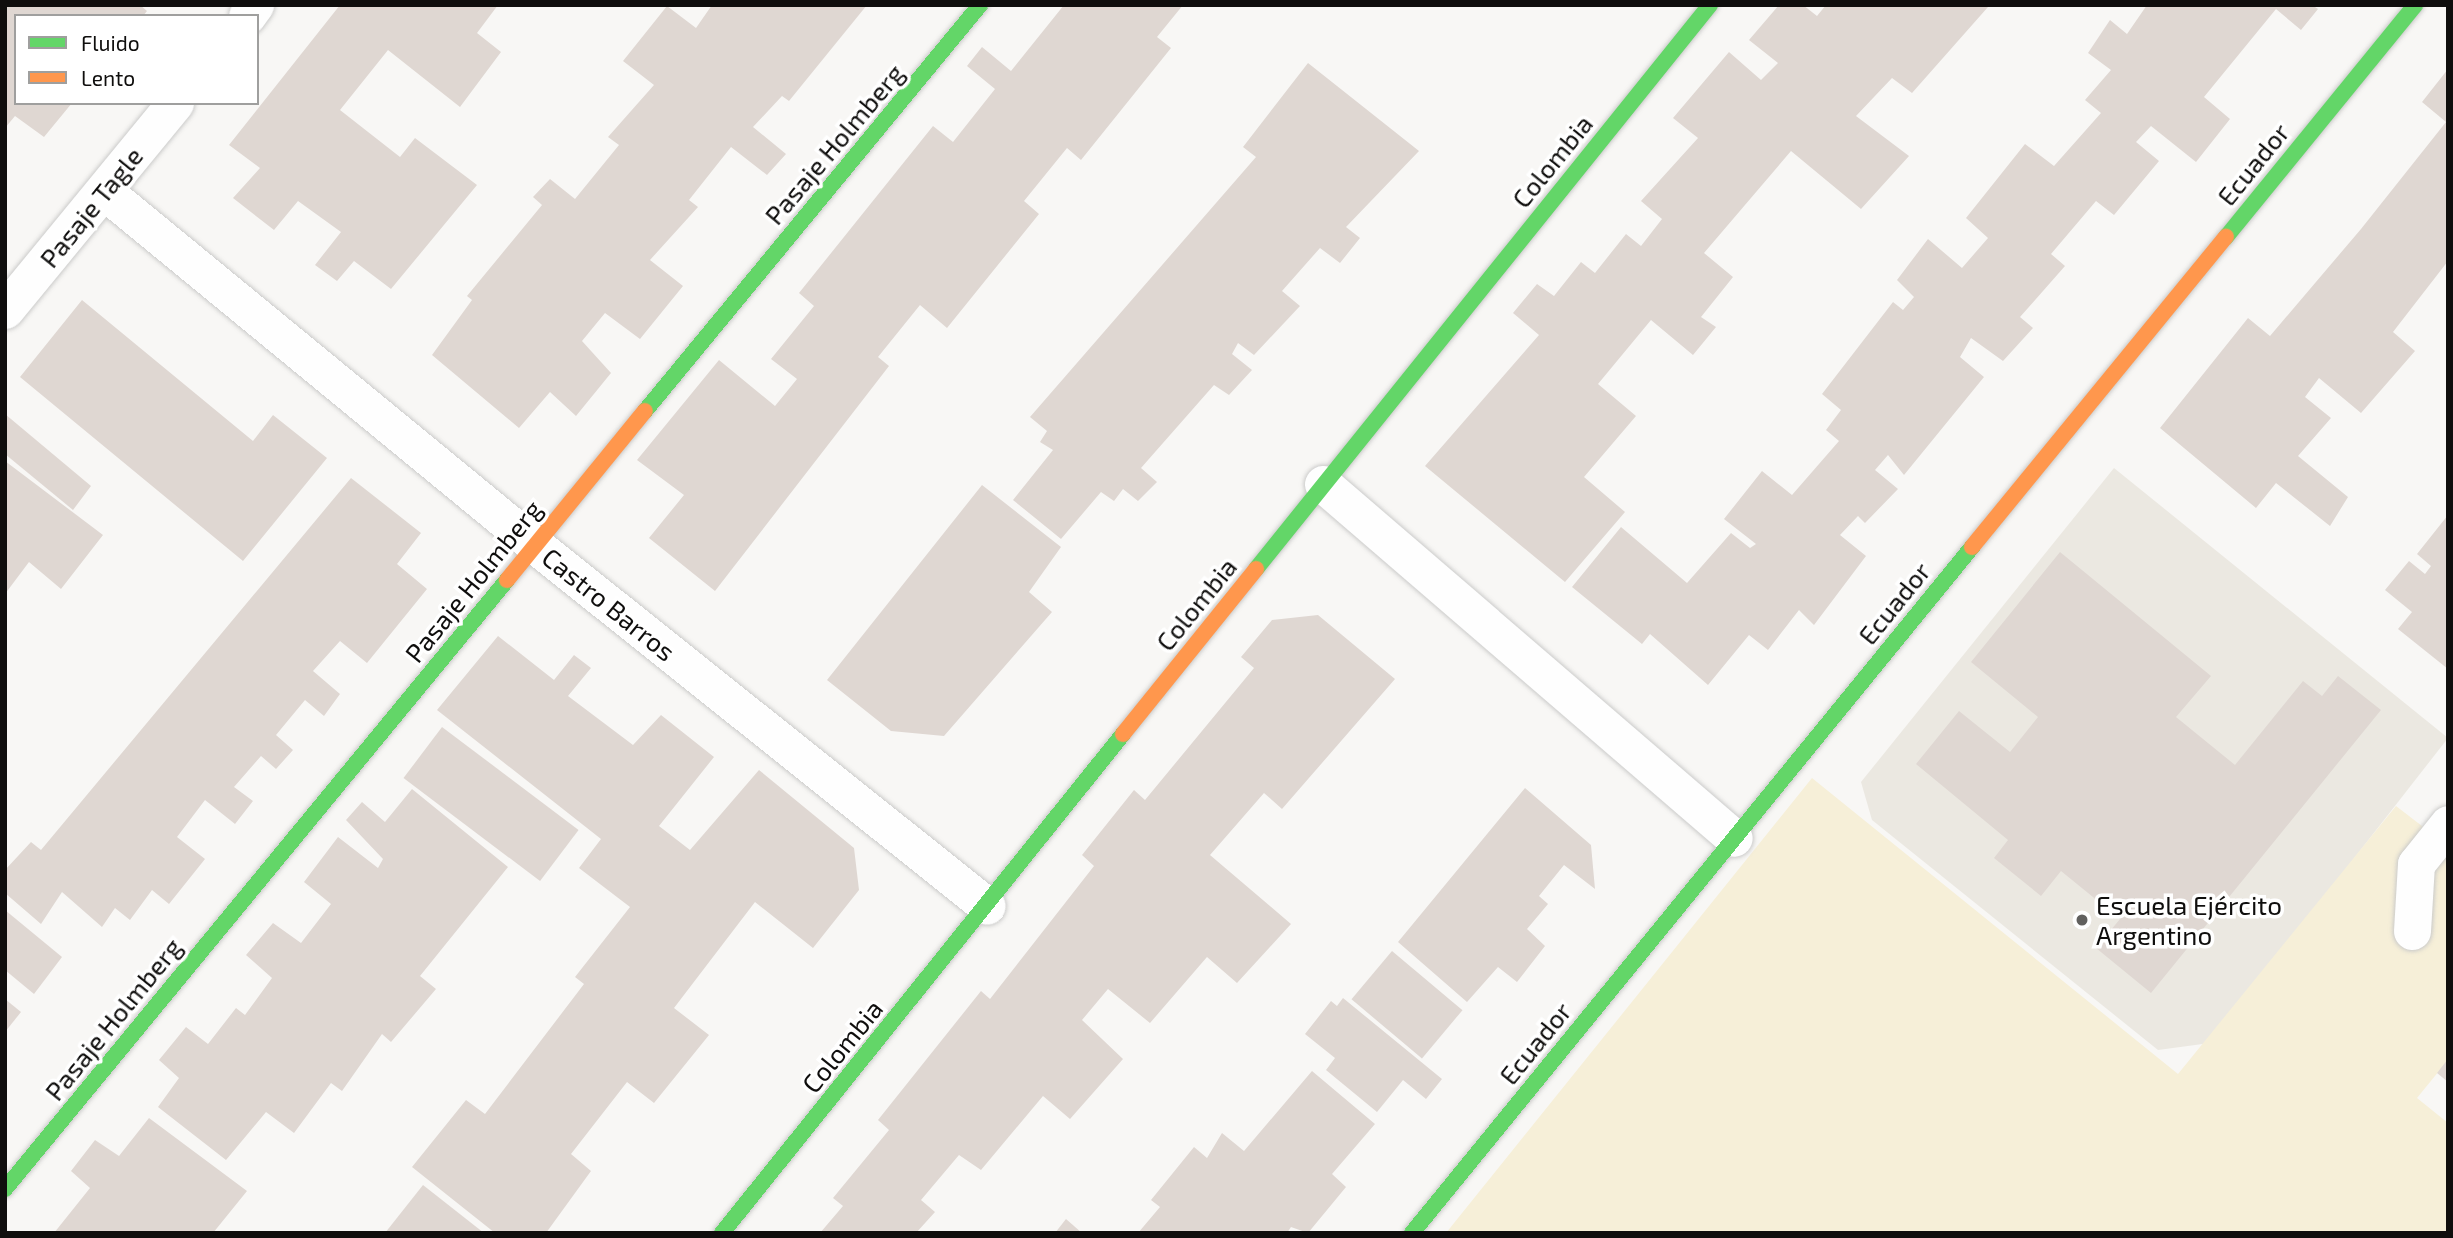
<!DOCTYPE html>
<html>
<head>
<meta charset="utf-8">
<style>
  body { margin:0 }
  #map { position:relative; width:2453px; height:1238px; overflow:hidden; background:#f8f7f5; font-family:"Exo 2",sans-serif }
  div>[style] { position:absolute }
  .built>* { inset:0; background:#ebe8e1 }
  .green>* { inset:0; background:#f6efd8 }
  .building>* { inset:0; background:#dfd7d2; transform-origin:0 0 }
  .roads { filter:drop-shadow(0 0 2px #cbcbca) drop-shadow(0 0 2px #cbcbca) }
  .street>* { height:37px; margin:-18.5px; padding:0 18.5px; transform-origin:18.5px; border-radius:18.5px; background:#fefefe }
  .fast>* { height:16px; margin:-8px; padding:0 8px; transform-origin:8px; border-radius:8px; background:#63d668 }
  .slow>* { height:16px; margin:-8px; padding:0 8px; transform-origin:8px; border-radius:8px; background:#ff974d }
  .dots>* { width:19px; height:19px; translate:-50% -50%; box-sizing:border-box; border:4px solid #fff; border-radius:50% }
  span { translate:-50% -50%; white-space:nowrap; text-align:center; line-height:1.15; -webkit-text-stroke:7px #fff; paint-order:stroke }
  .street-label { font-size:26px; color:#0f0e0d }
  .poi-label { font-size:26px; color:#0f0e0d }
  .left { translate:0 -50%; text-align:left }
  .frame { position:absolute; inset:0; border:7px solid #0f0e0d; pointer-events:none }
  .legend { position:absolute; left:14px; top:14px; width:245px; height:91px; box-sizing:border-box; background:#fff; border:2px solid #9f9f9e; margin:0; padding:9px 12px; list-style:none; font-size:21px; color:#0f0e0d }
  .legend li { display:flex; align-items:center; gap:14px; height:35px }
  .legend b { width:35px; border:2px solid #9f9f9e }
</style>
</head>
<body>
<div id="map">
  <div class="built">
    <div style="clip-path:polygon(2114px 468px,2448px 738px,2210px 1043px,2158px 1050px,1872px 820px,1861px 782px)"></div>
  </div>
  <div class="green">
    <div style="clip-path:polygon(1812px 778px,2178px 1074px,2396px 806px,2448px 846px,2448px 1060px,2417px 1098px,2448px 1123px,2448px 1233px,1446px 1233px)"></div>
  </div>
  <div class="building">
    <div style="clip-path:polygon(5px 5px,140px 5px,147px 11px,143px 16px,16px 16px,16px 103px,72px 103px,44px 137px,15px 116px,5px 128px)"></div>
    <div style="clip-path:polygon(340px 5px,498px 5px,477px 33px,501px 52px,460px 107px,388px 50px,340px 110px,400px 157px,415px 138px,477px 185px,391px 289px,354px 261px,337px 281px,315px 265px,341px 232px,298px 201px,274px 230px,233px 198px,260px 168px,229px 145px)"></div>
    <div style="clip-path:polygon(712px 5px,867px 5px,789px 101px,782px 96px,753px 127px,786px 154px,767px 175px,731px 147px,689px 200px,698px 207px,650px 260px,683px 286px,640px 339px,605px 313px,582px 341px,611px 373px,576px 416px,550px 392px,519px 428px,432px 355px,472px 300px,467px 296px,542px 205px,533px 197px,550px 179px,575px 199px,619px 145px,608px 137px,654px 85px,623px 61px,667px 6px,696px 28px)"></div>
    <div style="clip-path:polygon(1064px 5px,1183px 5px,1157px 37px,1171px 48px,1081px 160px,1067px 148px,1024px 201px,1039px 214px,947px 328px,920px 305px,878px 357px,889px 366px,715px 591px,649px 538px,684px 495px,637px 460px,719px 360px,775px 406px,797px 379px,771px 359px,814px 306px,799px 293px,933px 126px,953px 142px,995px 89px,967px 66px,982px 47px,1011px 71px)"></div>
    <div style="clip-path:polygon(1779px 5px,1803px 5px,1817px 16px,1826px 5px,1988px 7px,1912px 93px,1892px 78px,1856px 116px,1909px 156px,1861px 209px,1791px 151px,1704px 253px,1733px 277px,1701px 317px,1716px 327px,1693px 355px,1651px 320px,1598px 384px,1636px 416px,1584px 477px,1625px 512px,1565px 582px,1425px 466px,1539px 335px,1513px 313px,1537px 284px,1554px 296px,1581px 262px,1595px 273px,1626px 234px,1641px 246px,1662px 219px,1641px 201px,1698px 138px,1673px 118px,1729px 52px,1761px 80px,1778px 63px,1749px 40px)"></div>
    <div style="clip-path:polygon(2147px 5px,2312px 5px,2318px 9px,2301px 30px,2276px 9px,2204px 97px,2230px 119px,2196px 162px,2151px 126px,2136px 142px,2159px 161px,2114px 215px,2096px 201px,2051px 254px,2065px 266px,2020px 317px,2033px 328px,2003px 361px,1971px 338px,1960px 357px,1984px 377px,1904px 475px,1888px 455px,1875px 470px,1898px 489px,1865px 523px,1858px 516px,1840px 535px,1866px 556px,1814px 625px,1799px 610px,1768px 650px,1749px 635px,1708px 685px,1650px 634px,1642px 644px,1572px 587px,1621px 527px,1687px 583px,1731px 533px,1750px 548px,1756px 544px,1724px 519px,1762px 471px,1792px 495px,1839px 441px,1826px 430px,1841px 410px,1822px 394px,1893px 302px,1903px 310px,1914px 297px,1897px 280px,1928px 239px,1962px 268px,1988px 238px,1966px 218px,2025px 144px,2054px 166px,2101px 113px,2085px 100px,2111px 70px,2088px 53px,2110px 20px,2127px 34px)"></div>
    <div style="clip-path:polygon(1308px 63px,1419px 151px,1346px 227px,1360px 238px,1340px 263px,1320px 248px,1282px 291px,1300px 306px,1254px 355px,1238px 343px,1232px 354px,1252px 370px,1229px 395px,1214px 385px,1141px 468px,1157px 482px,1138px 501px,1123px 489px,1114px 501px,1101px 492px,1061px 539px,1013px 500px,1053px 450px,1040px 442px,1047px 431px,1030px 417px,1256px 157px,1243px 147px)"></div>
    <div style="clip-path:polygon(2448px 69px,2448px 261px,2393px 332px,2415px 351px,2361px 413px,2319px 378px,2305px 397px,2331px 418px,2298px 456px,2348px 497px,2330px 526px,2276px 483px,2256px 508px,2160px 428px,2248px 318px,2270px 336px,2361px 229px,2446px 122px,2422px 102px)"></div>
    <div style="clip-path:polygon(82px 300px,253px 441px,273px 415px,327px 458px,243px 561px,20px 377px)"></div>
    <div style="clip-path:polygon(5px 414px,91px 486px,73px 510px,5px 454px)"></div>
    <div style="clip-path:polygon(5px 461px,103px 535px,61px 589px,29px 562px,5px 594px)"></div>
    <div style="clip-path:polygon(351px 478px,421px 533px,397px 564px,427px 589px,367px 663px,340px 641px,313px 671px,340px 694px,324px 716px,305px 700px,276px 735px,293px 750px,276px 769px,261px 756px,234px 787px,253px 801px,235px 824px,205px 800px,177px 837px,205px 859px,169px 904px,152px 890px,130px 920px,115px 908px,102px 927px,62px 892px,41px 924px,5px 893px,5px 870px,31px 842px,41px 850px)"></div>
    <div style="clip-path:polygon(982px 485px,1061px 547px,1029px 592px,1052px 612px,944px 736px,891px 731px,827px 680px)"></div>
    <div style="clip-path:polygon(2448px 515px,2448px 669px,2398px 629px,2412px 612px,2385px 590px,2409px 561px,2425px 574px,2431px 566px,2417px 554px)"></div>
    <div style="clip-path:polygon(2060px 552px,2211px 676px,2176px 717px,2235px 765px,2303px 681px,2322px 696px,2338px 676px,2381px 710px,2151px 993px,2096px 948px,2120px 919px,2061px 871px,2041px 896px,1994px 858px,2008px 840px,1916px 764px,1959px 711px,2010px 752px,2038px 717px,1971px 662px)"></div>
    <div style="clip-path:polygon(1318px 615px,1395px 679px,1282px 809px,1264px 793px,1210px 855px,1291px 924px,1237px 983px,1207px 957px,1150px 1023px,1108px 989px,1082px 1020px,1123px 1059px,1070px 1119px,1043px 1096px,981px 1170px,959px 1155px,921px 1200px,935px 1212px,916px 1233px,820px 1233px,843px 1206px,833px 1198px,889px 1130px,878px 1120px,981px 991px,990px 999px,1094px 866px,1082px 855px,1134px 790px,1145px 800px,1254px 668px,1241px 657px,1272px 620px)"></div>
    <div style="clip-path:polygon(498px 636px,554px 680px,574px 655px,591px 668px,568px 696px,633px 745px,661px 715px,714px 757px,659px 826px,690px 850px,759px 770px,854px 848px,859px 890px,813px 948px,755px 902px,674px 1008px,709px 1035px,654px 1103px,627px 1082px,571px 1154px,591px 1171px,546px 1233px,495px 1233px,412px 1167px,466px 1100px,485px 1114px,584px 984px,575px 977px,630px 907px,579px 868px,601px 839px,437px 710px)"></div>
    <div style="left:442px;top:727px;width:171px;height:64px;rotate:37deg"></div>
    <div style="clip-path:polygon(1525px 788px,1591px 845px,1595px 889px,1564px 865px,1539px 896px,1548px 904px,1527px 929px,1545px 946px,1517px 982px,1498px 967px,1467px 1002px,1398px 942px)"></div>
    <div style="clip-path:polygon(412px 789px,508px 867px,420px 976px,436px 989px,391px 1042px,382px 1034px,342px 1091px,331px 1083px,294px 1133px,266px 1112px,226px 1160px,158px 1107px,179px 1078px,159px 1060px,186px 1027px,208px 1044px,236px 1008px,245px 1015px,272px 978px,246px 955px,273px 923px,301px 943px,331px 904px,304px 882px,338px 837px,378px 868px,383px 859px,346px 820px,362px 802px,385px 822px)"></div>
    <div style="clip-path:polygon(5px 910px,62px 957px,34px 994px,5px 970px)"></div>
    <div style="left:1392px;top:951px;width:92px;height:63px;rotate:40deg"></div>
    <div style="clip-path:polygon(1343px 998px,1442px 1079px,1426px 1099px,1403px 1080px,1377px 1112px,1326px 1070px,1335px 1058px,1305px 1034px,1331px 1001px,1337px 1006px)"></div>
    <div style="clip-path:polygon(5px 999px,21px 1012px,5px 1032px)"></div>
    <div style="clip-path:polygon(2448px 1059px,2448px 1082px,2437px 1073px)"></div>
    <div style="clip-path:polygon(1312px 1071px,1375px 1124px,1332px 1174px,1346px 1187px,1308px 1233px,1291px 1227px,1287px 1233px,1138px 1233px,1160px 1207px,1151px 1200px,1194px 1147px,1207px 1158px,1222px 1133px,1244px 1151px)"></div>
    <div style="clip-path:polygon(149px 1118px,247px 1191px,213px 1233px,54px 1233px,90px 1188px,71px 1171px,95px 1140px,119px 1156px)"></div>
    <div style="clip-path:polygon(423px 1185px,484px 1233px,385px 1233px)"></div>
    <div style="clip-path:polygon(1066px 1219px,1082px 1233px,1055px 1233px)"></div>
  </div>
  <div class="roads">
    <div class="street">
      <div style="left:247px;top:16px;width:14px;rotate:-54deg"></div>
      <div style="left:104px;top:191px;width:558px;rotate:39.4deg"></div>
      <div style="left:535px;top:545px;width:578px;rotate:38.61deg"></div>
      <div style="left:5px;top:310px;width:268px;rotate:-50.6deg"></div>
      <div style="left:1323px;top:484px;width:542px;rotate:40.74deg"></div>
      <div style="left:2412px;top:931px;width:67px;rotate:-86.6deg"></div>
      <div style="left:2416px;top:864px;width:51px;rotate:-51.3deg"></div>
    </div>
    <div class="fast">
      <div style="left:2226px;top:237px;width:299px;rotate:-50.8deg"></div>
      <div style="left:645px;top:411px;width:526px;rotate:-50.47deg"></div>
      <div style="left:1256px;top:569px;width:724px;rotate:-51.17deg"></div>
      <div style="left:5px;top:1189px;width:789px;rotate:-50.5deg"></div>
      <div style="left:722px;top:1233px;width:640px;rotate:-51.21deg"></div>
      <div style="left:1412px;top:1233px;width:886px;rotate:-50.77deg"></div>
    </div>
    <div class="slow">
      <div style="left:1972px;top:547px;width:401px;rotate:-50.7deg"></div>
      <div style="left:507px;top:580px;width:218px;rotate:-50.8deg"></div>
      <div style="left:1123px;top:734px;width:212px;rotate:-51.1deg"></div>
    </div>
  </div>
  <div class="dots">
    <div style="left:2082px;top:920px;background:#61605e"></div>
  </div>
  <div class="street-label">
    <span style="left:834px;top:144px;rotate:-50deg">Pasaje Holmberg</span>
    <span style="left:1552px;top:161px;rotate:-51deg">Colombia</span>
    <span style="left:2253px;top:164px;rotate:-51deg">Ecuador</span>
    <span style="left:91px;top:207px;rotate:-51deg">Pasaje Tagle</span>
    <span style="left:473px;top:581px;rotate:-51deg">Pasaje Holmberg</span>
    <span style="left:1894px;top:603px;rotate:-51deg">Ecuador</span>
    <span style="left:609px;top:604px;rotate:39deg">Castro Barros</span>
    <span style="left:1196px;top:604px;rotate:-51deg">Colombia</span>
    <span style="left:113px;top:1019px;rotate:-51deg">Pasaje Holmberg</span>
    <span style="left:1535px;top:1043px;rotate:-51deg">Ecuador</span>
    <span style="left:842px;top:1046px;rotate:-51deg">Colombia</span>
  </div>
  <div class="poi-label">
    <span class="left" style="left:2096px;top:920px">Escuela Ejército<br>Argentino</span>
  </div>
  <div class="frame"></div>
  <ul class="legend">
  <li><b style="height:9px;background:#63d668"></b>Fluido</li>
  <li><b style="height:9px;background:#ff974d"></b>Lento</li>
  </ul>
</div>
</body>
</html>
